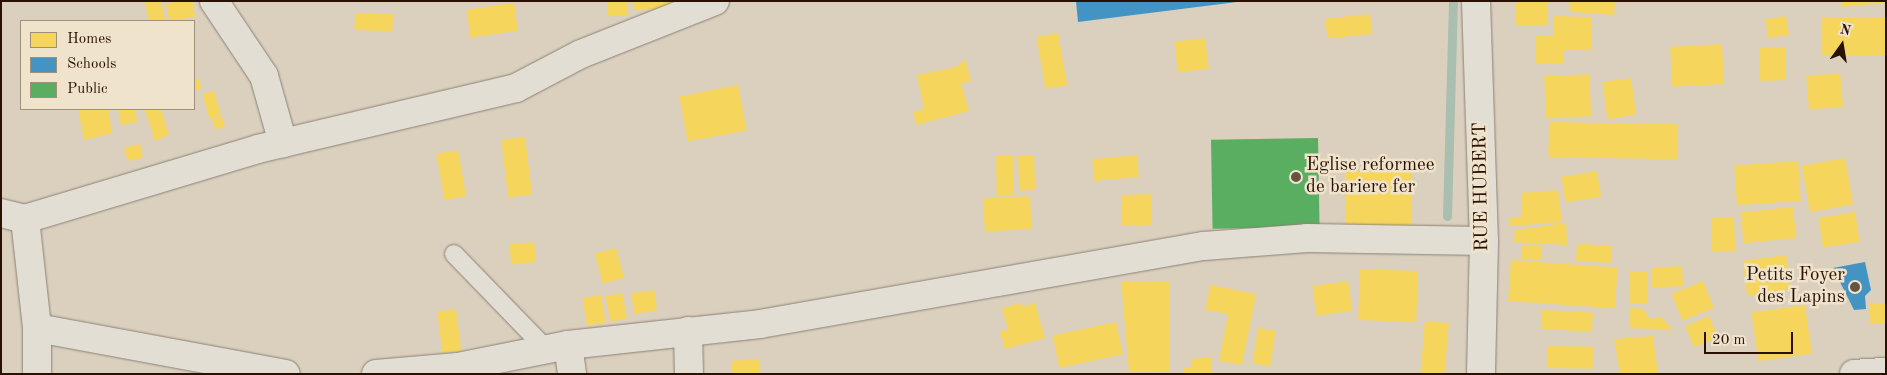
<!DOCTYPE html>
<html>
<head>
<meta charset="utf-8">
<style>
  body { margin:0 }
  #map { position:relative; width:1887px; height:375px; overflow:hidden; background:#dbd0be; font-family:"Old Standard TT",serif }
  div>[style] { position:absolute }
  .homes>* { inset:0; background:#f6d55c; transform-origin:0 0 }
  .schools>* { inset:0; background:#4393c3 }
  .public>* { inset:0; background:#5aae61; transform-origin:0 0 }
  .stream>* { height:9px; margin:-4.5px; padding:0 4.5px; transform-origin:4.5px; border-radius:4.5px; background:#abbfb1 }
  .roads { filter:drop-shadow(0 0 1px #8b8276) drop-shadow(0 0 1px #8b8276) }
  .service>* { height:18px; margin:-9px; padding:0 9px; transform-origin:9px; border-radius:9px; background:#e3ded4 }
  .minor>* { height:28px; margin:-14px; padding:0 14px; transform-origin:14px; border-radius:14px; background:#e3ded4 }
  .tertiary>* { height:28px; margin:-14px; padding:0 14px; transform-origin:14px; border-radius:14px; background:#e3ded4 }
  .dots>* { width:14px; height:14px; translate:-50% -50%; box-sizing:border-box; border:2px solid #f0e3cc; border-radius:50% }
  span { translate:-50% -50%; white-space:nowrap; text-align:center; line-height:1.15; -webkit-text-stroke:5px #f0e3cc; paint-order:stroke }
  .poi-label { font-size:19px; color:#291000 }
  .left { translate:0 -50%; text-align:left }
  .right { translate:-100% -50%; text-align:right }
  .street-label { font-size:19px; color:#291000 }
  .frame { position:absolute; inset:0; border:2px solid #291000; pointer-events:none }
  .legend { position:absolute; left:20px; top:20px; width:175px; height:90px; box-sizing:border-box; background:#f0e3cc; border:1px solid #a08f7a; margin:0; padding:6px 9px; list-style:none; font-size:15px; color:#291000 }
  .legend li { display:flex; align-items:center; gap:10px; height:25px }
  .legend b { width:25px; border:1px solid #a08f7a }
  .north { position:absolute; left:1817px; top:20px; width:50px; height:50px; -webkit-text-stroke:4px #f0e3cc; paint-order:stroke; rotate:13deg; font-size:14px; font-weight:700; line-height:20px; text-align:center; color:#291000 }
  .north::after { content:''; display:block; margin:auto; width:18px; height:22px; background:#291000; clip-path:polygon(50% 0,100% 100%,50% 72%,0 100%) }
  .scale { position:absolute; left:1704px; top:332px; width:89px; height:22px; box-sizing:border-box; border:2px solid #291000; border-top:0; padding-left:6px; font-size:15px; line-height:18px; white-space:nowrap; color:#291000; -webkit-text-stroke:4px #f0e3cc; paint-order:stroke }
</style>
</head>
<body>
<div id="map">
  <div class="homes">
    <div style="clip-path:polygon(145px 1px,161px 1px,165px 20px,148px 21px)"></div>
    <div style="clip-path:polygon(193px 1px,195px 17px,169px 21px,166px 3px)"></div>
    <div style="left:608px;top:1px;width:19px;height:14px"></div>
    <div style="clip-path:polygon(633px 1px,671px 1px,671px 8px,634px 10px)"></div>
    <div style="left:1515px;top:1px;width:33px;height:24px"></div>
    <div style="clip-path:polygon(1570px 1px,1615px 1px,1614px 15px,1570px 12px)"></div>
    <div style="clip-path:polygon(1842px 1px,1883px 1px,1883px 3px,1842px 7px)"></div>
    <div style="left:514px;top:3px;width:28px;height:48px;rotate:82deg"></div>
    <div style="left:355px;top:13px;width:38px;height:17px;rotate:2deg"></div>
    <div style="left:1370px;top:14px;width:20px;height:45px;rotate:84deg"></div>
    <div style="clip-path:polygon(1554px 16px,1591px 17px,1591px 50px,1564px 50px,1564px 64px,1535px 64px,1535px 36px,1554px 36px)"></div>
    <div style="left:1786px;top:16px;width:19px;height:21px;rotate:81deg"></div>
    <div style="left:1886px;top:17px;width:38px;height:64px;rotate:90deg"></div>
    <div style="left:1058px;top:33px;width:53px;height:22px;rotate:80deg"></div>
    <div style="left:1205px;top:38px;width:31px;height:31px;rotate:83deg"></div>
    <div style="left:1722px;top:44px;width:40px;height:52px;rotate:87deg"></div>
    <div style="left:1785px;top:47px;width:33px;height:26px;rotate:88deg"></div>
    <div style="clip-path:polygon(965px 59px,971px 81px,961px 83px,969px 111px,916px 125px,913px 112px,924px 109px,917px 75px,956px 67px)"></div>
    <div style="left:1840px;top:73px;width:34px;height:34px;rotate:85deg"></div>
    <div style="left:1589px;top:74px;width:42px;height:45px;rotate:87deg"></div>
    <div style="clip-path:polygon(198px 78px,202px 88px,194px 91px,194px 80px)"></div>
    <div style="left:1631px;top:78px;width:37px;height:29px;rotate:82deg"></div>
    <div style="left:738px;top:85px;width:46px;height:60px;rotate:79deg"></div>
    <div style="left:214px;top:91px;width:26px;height:12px;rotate:74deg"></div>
    <div style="clip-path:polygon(78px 109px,108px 109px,112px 133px,84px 140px)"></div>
    <div style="clip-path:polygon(118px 109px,135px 109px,137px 122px,121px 125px)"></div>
    <div style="clip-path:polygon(161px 109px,169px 135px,155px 141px,145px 110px)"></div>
    <div style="clip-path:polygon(222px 117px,225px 126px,216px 130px,212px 120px)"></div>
    <div style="left:1549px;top:122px;width:129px;height:35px;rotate:1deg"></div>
    <div style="left:525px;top:137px;width:58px;height:24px;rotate:83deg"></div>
    <div style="left:140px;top:144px;width:14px;height:16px;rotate:78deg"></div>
    <div style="left:458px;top:150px;width:47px;height:22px;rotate:80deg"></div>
    <div style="left:1013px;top:155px;width:40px;height:17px;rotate:89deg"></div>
    <div style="left:1034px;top:155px;width:35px;height:16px;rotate:88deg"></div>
    <div style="left:1137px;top:155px;width:22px;height:45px;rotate:85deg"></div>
    <div style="left:1845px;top:158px;width:47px;height:44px;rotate:80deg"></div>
    <div style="left:1798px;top:161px;width:40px;height:64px;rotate:86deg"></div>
    <div style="left:1411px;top:170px;width:55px;height:66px;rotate:89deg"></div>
    <div style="left:1597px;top:171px;width:26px;height:36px;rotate:81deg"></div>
    <div style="clip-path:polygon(1558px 190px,1562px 222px,1510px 226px,1509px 218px,1522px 217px,1521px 193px)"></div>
    <div style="left:1151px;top:194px;width:31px;height:30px;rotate:88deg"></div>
    <div style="left:1030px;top:196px;width:33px;height:47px;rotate:87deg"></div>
    <div style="left:1793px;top:207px;width:31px;height:53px;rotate:84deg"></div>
    <div style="left:1855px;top:212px;width:30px;height:37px;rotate:81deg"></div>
    <div style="left:1734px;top:217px;width:34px;height:23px;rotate:88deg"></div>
    <div style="clip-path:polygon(1566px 223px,1567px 245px,1514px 242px,1515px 230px)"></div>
    <div style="left:534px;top:242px;width:20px;height:25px;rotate:84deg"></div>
    <div style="left:1577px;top:244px;width:35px;height:17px;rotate:3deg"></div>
    <div style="left:1522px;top:245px;width:20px;height:14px;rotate:3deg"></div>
    <div style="left:616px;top:248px;width:31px;height:22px;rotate:75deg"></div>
    <div style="left:1786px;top:255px;width:35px;height:44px;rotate:82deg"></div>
    <div style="left:1511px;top:260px;width:107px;height:41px;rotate:4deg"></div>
    <div style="left:1682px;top:266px;width:20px;height:31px;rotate:87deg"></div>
    <div style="left:1360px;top:269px;width:58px;height:51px;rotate:2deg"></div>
    <div style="left:1629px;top:271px;width:18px;height:33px"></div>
    <div style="clip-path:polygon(1121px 281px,1170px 282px,1170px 371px,1129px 372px)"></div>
    <div style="left:1348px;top:281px;width:30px;height:36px;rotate:82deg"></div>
    <div style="left:1703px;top:281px;width:29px;height:34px;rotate:68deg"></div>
    <div style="clip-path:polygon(1210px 285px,1256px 294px,1242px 365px,1219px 361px,1228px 314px,1205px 310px)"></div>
    <div style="left:654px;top:290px;width:21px;height:23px;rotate:82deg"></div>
    <div style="left:622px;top:293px;width:26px;height:17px;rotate:79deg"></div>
    <div style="left:601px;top:295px;width:28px;height:19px;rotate:80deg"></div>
    <div style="clip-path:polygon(1021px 303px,1022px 307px,1035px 303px,1045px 338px,1005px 349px,1000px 332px,1008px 329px,1002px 308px)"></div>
    <div style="left:1886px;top:303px;width:21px;height:16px;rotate:90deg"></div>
    <div style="left:1805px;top:305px;width:49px;height:54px;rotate:82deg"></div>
    <div style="clip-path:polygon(1630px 308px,1643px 309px,1650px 319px,1661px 317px,1673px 330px,1630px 328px)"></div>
    <div style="left:456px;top:309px;width:42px;height:19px;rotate:83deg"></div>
    <div style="left:1542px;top:310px;width:51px;height:19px;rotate:3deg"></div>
    <div style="left:1709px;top:316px;width:23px;height:26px;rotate:67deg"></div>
    <div style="left:1425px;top:321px;width:24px;height:53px;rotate:5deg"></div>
    <div style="left:1116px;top:322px;width:33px;height:65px;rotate:78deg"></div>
    <div style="left:1258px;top:328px;width:18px;height:36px;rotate:9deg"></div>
    <div style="clip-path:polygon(1653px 336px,1658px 374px,1620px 374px,1614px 339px)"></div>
    <div style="left:1547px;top:346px;width:46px;height:22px;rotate:1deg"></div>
    <div style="clip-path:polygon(1211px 357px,1212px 374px,1184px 374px,1183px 368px,1191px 367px,1191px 359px)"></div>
    <div style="left:759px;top:359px;width:15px;height:28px;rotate:86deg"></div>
  </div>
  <div class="schools">
    <div style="clip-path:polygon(1076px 1px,1237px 1px,1237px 2px,1078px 22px)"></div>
    <div style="clip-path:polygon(1865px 262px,1871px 290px,1865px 296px,1866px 309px,1854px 310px,1833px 268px)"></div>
  </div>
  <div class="public">
    <div style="left:1318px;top:138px;width:89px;height:107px;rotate:89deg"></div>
  </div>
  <div class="stream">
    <div style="left:1447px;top:216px;width:215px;rotate:-88.4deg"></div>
  </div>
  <div class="roads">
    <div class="service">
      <div style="left:454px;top:254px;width:132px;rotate:45.9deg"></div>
    </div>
    <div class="minor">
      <div style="left:214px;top:1px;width:90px;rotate:56.3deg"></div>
      <div style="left:264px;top:76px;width:70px;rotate:74.2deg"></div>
      <div style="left:1px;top:213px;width:25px;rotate:14deg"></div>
      <div style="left:25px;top:219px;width:243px;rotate:-16.7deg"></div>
      <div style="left:258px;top:149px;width:265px;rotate:-13.3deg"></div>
      <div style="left:516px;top:88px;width:73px;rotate:-27.6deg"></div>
      <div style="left:581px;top:54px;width:144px;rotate:-21.6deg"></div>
      <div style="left:25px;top:219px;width:110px;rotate:83.7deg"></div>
      <div style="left:37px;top:328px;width:253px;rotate:10.5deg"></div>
      <div style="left:688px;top:331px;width:43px;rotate:88.7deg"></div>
      <div style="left:568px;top:345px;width:29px;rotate:82deg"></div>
      <div style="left:37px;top:374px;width:46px;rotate:-90deg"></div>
      <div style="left:376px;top:374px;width:82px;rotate:-4.9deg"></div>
      <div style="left:458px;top:367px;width:112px;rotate:-11.3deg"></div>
      <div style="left:568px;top:345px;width:193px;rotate:-6.2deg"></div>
      <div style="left:760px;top:324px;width:451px;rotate:-10deg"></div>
      <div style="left:1204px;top:246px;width:103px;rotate:-4.4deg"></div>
      <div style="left:1307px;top:238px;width:177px;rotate:1deg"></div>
      <div style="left:1854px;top:374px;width:32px;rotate:-4deg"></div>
    </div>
    <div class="tertiary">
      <div style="left:1476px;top:1px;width:240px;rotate:88.1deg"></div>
      <div style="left:1484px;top:241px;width:133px;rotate:91.3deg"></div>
    </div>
  </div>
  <div class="dots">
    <div style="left:1296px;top:177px;background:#675342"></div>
    <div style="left:1855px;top:287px;background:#675342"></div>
  </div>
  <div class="poi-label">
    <span class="left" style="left:1306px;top:177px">Eglise reformee<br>de bariere fer</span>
    <span class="right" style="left:1845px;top:287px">Petits Foyer<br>des Lapins</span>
  </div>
  <div class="street-label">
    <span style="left:1482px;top:187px;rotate:-91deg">RUE HUBERT</span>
  </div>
  <div class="frame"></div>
  <ul class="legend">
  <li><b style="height:14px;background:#f6d55c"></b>Homes</li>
  <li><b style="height:14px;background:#4393c3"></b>Schools</li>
  <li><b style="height:14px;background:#5aae61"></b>Public</li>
  </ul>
  <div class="north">N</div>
  <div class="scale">20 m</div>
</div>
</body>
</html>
